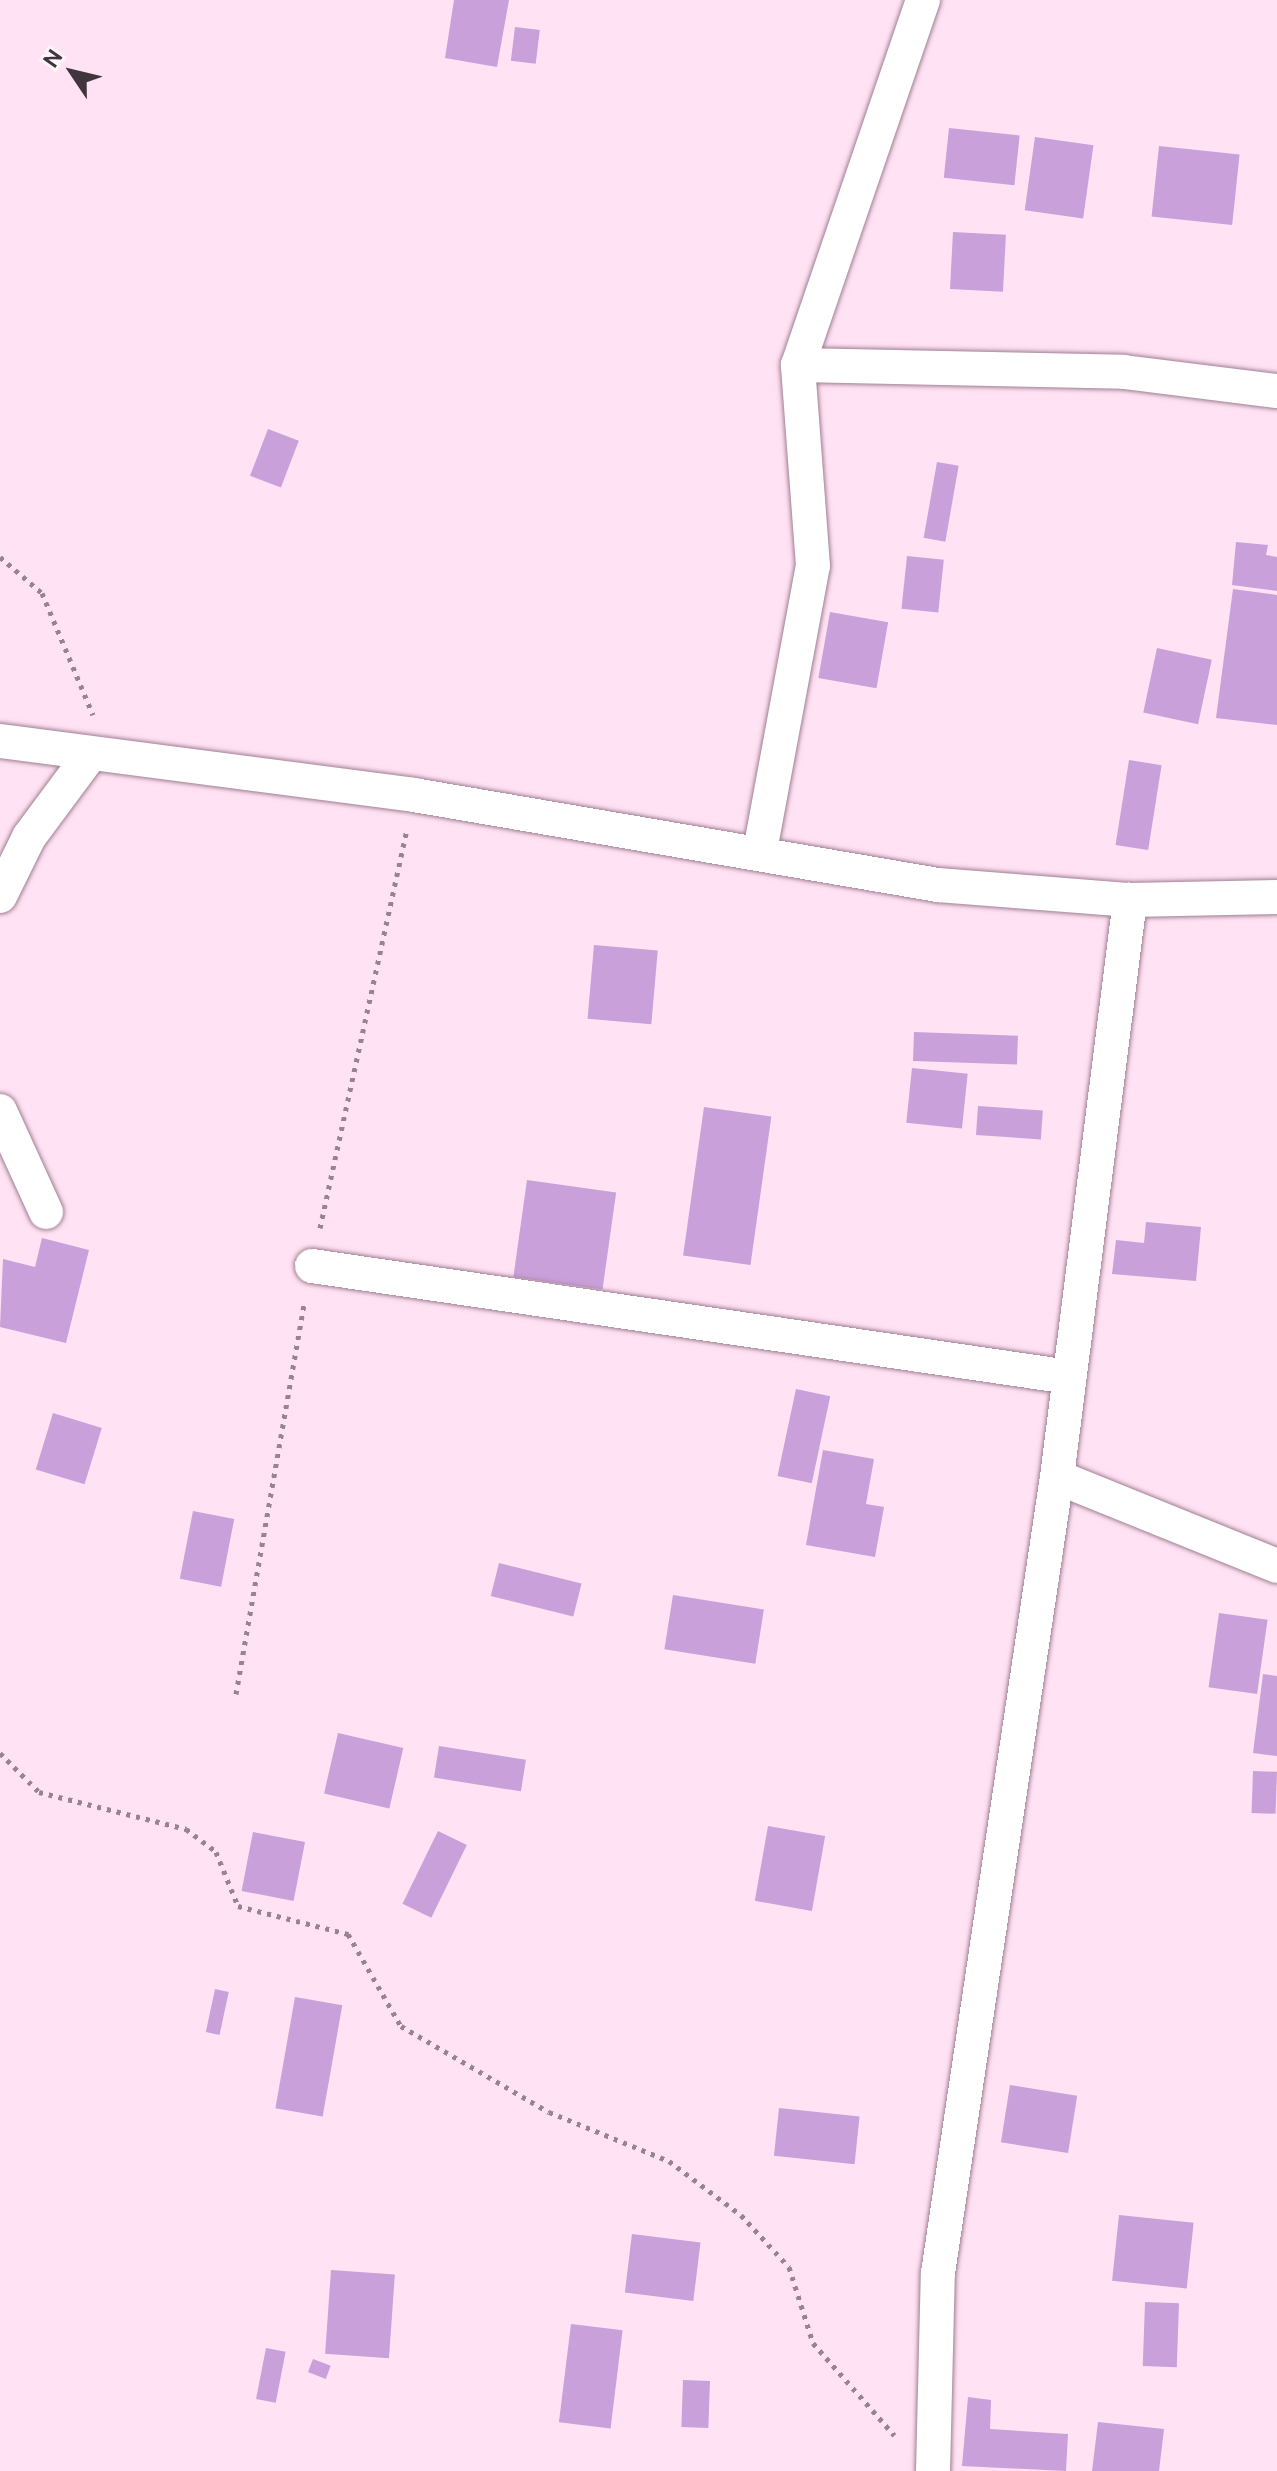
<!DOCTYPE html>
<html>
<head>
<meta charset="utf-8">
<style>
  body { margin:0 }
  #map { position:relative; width:1277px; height:2471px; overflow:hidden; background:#ffe2f3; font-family:Ubuntu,sans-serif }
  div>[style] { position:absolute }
  .building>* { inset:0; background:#c9a0d9; transform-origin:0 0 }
  .path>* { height:5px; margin-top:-2.5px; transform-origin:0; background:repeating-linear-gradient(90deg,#988390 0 4px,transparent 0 10px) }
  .roads { filter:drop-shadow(0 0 2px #a07f93) drop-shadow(0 0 2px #a07f93) }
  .street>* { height:34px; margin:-17px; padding:0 17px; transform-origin:17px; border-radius:17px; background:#fff }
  span { translate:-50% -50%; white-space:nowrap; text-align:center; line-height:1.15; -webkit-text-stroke:6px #fdf6fa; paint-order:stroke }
  .north { position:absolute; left:32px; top:32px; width:80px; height:80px; -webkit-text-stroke:6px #fdf6fa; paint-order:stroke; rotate:305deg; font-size:22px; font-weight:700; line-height:32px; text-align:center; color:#42343d }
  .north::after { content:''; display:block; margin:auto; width:28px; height:36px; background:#42343d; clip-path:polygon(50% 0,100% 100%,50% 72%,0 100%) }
</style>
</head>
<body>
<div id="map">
  <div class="building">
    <div style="clip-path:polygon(454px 0,509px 0,497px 67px,445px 58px)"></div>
    <div style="left:515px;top:27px;width:25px;height:34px;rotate:7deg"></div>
    <div style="left:949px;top:128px;width:71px;height:50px;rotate:6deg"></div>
    <div style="left:1035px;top:137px;width:59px;height:74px;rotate:8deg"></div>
    <div style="left:1159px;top:146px;width:81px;height:71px;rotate:6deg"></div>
    <div style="left:953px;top:232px;width:53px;height:57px;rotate:3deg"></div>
    <div style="left:268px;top:429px;width:33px;height:50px;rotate:21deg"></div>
    <div style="left:937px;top:462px;width:22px;height:77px;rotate:10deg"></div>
    <div style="clip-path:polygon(1236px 542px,1268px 545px,1266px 555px,1277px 557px,1277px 591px,1232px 585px)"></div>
    <div style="left:907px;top:556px;width:37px;height:53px;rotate:6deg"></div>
    <div style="clip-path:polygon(1233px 589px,1277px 595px,1277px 725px,1216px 718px)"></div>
    <div style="left:830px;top:612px;width:59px;height:67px;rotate:10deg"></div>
    <div style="left:1157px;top:648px;width:56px;height:66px;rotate:12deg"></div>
    <div style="left:1129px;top:760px;width:33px;height:86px;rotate:9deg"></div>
    <div style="left:594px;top:945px;width:64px;height:74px;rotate:5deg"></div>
    <div style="left:914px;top:1032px;width:104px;height:29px;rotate:2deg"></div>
    <div style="left:912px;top:1068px;width:56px;height:55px;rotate:6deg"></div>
    <div style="left:978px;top:1106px;width:65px;height:29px;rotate:4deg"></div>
    <div style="left:704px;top:1107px;width:68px;height:150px;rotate:8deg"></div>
    <div style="left:527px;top:1180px;width:90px;height:98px;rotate:8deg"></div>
    <div style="clip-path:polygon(1146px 1222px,1201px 1227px,1196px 1281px,1112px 1274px,1116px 1240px,1144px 1243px)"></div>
    <div style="clip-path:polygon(42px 1238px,89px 1250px,66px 1343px,0 1327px,3px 1259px,35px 1267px)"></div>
    <div style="left:796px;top:1389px;width:35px;height:89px;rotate:12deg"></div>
    <div style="left:53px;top:1413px;width:51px;height:59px;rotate:17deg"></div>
    <div style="clip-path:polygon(823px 1450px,874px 1459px,866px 1504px,884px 1507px,875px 1557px,806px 1545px)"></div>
    <div style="left:193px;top:1511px;width:42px;height:69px;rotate:11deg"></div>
    <div style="left:499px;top:1563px;width:85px;height:34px;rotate:14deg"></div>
    <div style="left:673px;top:1595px;width:92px;height:55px;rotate:9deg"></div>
    <div style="left:1219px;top:1613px;width:49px;height:75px;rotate:8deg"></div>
    <div style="clip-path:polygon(1263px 1674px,1277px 1676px,1277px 1756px,1253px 1753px)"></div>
    <div style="left:338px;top:1733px;width:67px;height:62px;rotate:13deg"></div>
    <div style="left:439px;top:1746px;width:88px;height:32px;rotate:9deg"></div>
    <div style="left:1253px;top:1771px;width:24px;height:42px;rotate:2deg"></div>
    <div style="left:768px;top:1826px;width:58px;height:76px;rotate:10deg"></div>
    <div style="left:438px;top:1831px;width:32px;height:81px;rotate:26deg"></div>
    <div style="left:253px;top:1832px;width:53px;height:60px;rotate:11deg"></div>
    <div style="left:215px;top:1989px;width:14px;height:44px;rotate:12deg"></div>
    <div style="left:295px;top:1997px;width:48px;height:113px;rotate:10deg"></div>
    <div style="left:1010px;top:2085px;width:68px;height:58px;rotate:9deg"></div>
    <div style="left:779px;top:2108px;width:81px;height:48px;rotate:6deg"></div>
    <div style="left:1119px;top:2215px;width:75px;height:66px;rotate:6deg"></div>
    <div style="left:632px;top:2234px;width:69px;height:59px;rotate:7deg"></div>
    <div style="left:331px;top:2270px;width:64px;height:84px;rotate:4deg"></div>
    <div style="left:1145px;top:2302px;width:34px;height:64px;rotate:2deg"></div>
    <div style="left:571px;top:2324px;width:52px;height:99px;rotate:7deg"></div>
    <div style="left:266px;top:2348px;width:20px;height:52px;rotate:11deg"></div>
    <div style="left:313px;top:2359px;width:19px;height:14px;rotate:21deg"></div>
    <div style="left:683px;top:2380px;width:27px;height:47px;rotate:2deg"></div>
    <div style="clip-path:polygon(968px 2397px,991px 2400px,990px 2429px,1068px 2434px,1066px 2471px,962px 2466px)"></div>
    <div style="clip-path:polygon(1098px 2422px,1164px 2429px,1159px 2471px,1092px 2471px)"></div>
  </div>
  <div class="path">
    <div style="left:0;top:557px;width:55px;rotate:40.6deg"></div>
    <div style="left:42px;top:593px;width:132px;rotate:67.3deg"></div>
    <div style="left:320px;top:1228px;width:405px;rotate:-77.7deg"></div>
    <div style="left:236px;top:1694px;width:395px;rotate:-80.1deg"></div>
    <div style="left:0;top:1753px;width:55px;rotate:45deg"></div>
    <div style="left:39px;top:1792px;width:152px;rotate:14.1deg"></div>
    <div style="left:186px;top:1829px;width:38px;rotate:37deg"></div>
    <div style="left:216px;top:1852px;width:58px;rotate:67.8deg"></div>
    <div style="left:238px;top:1906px;width:114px;rotate:14.3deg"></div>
    <div style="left:348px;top:1934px;width:106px;rotate:60.1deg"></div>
    <div style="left:401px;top:2026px;width:171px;rotate:30.2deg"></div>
    <div style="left:549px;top:2112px;width:130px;rotate:22.2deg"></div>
    <div style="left:669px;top:2161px;width:90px;rotate:36.9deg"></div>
    <div style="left:741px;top:2215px;width:71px;rotate:47.3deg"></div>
    <div style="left:789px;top:2267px;width:80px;rotate:72.5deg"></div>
    <div style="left:813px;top:2343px;width:123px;rotate:48.6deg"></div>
  </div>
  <div class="roads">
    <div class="street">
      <div style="left:798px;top:365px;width:326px;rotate:1.2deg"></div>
      <div style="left:1124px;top:372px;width:154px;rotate:7.1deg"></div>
      <div style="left:0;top:741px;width:418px;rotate:7.4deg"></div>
      <div style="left:414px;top:795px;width:532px;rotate:9.75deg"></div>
      <div style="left:938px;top:885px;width:193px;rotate:4.5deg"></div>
      <div style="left:1130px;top:900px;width:147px;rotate:-1.2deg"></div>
      <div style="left:760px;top:851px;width:290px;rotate:-79.5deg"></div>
      <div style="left:813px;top:566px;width:202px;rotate:-94.3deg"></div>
      <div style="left:798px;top:365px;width:386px;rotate:-71.1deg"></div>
      <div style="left:0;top:896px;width:66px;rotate:-63.8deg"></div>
      <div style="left:29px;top:837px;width:102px;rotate:-53.4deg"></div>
      <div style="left:0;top:1111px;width:111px;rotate:65.5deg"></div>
      <div style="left:312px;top:1266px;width:765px;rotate:8.34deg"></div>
      <div style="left:1057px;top:1477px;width:237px;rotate:22deg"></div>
      <div style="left:933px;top:2471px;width:198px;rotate:-88.6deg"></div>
      <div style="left:938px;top:2273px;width:805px;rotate:-81.5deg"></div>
      <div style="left:1057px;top:1477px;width:582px;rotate:-82.79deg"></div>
    </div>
  </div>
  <div class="north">N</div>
</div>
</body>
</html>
